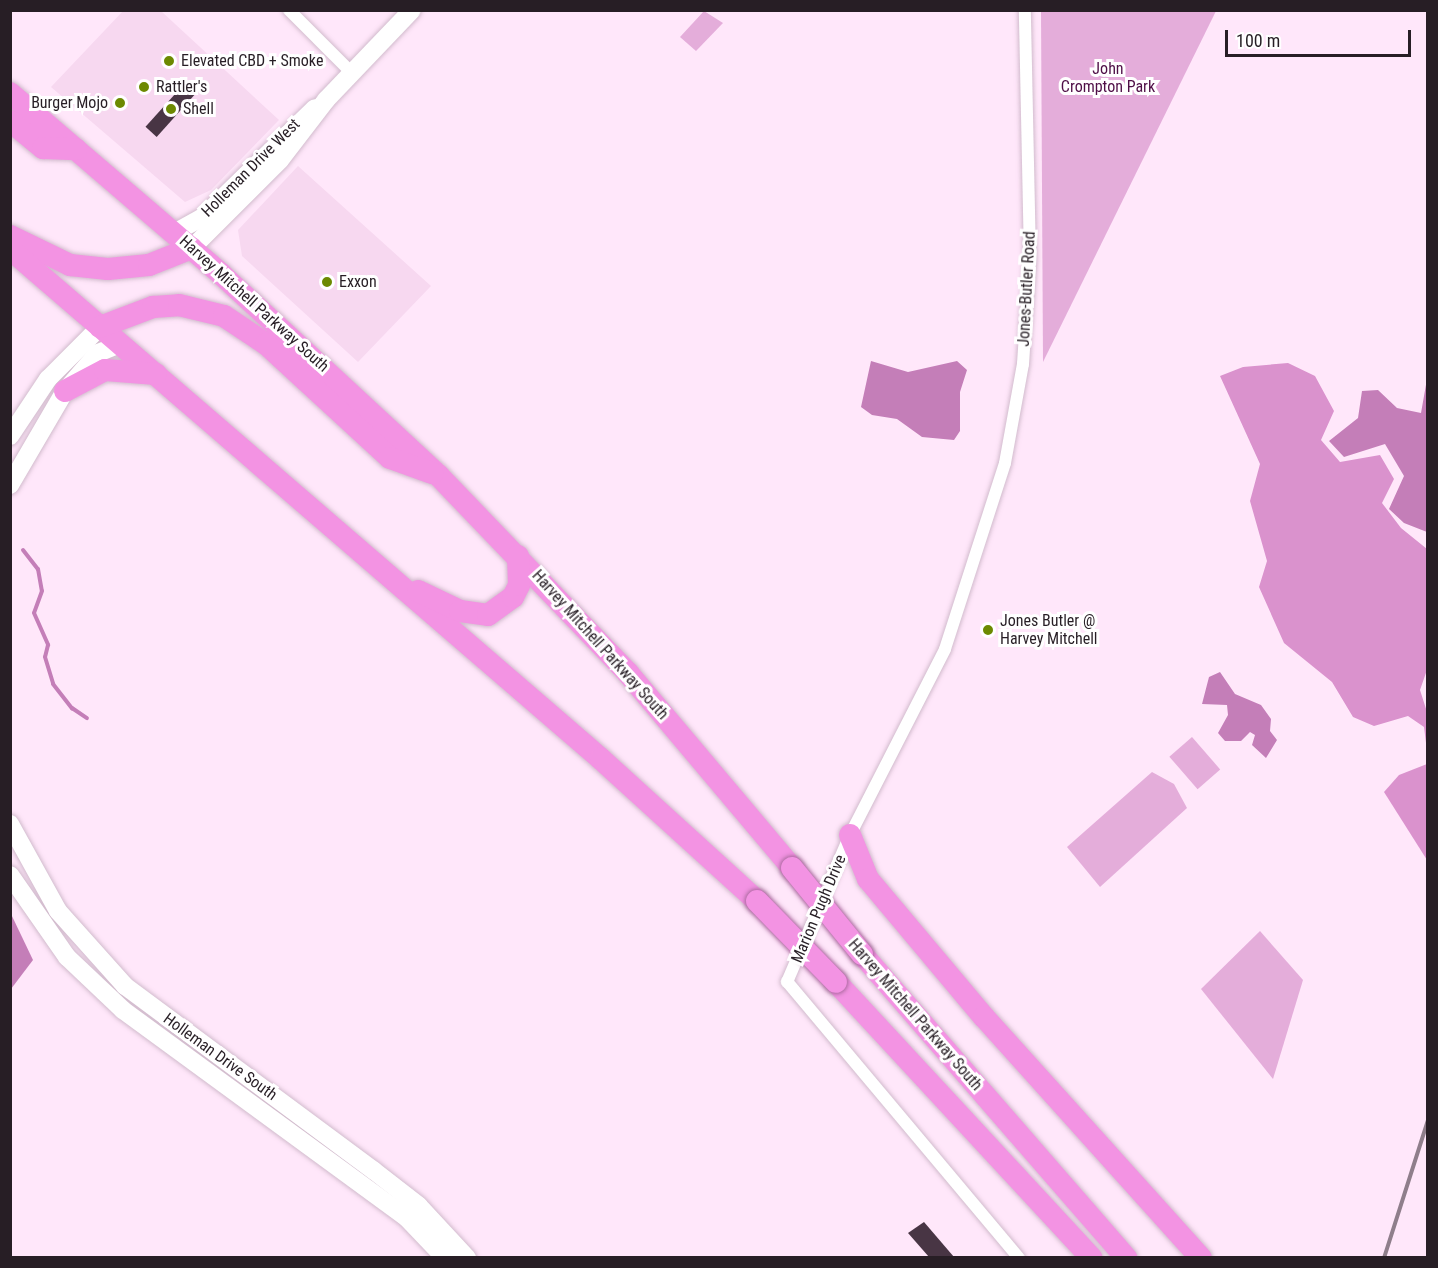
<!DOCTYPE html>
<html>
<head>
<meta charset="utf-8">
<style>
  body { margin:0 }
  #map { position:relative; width:1438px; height:1268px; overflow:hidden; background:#ffe7fa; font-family:"Roboto Condensed",sans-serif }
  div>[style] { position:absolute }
  .built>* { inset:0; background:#f7d8f0 }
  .green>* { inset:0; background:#e4adda; transform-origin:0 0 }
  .forest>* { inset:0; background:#da92cd }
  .water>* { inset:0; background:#c47eb8 }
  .stream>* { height:4px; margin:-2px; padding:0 2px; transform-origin:2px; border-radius:2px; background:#c47eb8 }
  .building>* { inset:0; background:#483544; transform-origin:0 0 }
  .roads { filter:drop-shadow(0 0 2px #d2bbcd) drop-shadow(0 0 2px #d2bbcd) }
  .street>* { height:12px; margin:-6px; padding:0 6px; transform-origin:6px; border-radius:6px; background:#fff }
  .secondary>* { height:18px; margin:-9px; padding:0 9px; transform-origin:9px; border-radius:9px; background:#fff }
  .highway>* { height:22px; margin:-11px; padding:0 11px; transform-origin:11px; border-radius:11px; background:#f393e3 }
  .rail>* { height:4px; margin:-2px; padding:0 2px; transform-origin:2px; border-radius:2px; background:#8f7e8b }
  .bridges { filter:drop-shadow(0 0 2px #ac6aa0) drop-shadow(0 0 2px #ac6aa0) }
  .highway-bridge>* { height:22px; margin:-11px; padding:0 11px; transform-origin:11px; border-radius:11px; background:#f393e3 }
  .dots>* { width:16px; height:16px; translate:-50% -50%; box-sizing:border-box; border:3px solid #fff; border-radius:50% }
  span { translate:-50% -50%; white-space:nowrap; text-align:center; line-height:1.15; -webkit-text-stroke:6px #fff; paint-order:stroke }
  .poi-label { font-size:16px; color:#271e25 }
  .left { translate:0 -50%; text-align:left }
  .right { translate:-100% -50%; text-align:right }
  .park-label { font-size:16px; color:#4f0f47 }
  .street-label { font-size:16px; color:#271e25 }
  .frame { position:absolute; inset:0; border:12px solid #271e25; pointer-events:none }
  .scale { position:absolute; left:1225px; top:30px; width:186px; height:27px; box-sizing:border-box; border:3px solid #271e25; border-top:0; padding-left:8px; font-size:18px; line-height:21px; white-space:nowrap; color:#271e25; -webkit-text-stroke:4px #fff; paint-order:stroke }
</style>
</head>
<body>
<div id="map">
  <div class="built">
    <div style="clip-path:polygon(123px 11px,161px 11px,279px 120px,211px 190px,185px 202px,51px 87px)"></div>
    <div style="clip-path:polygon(298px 166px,431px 286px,358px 362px,242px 256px,238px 230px)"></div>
  </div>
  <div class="green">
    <div style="clip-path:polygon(704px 11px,723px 23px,696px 51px,680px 37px)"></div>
    <div style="clip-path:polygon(1041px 11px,1216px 11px,1043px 362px)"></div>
    <div style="left:1192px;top:737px;width:43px;height:30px;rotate:49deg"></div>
    <div style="clip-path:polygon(1152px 772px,1174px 784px,1187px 808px,1100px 887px,1067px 847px)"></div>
    <div style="clip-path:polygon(1260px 931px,1303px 980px,1273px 1079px,1201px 989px)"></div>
  </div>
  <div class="forest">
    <div style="clip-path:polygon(1288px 363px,1315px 376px,1334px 411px,1321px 440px,1340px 462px,1380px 455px,1394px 479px,1382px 503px,1401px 528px,1427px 549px,1428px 667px,1420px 690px,1427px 712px,1427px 751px,1424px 727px,1408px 716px,1374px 726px,1353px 717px,1332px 682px,1284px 643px,1259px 587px,1267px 561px,1250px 501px,1260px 464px,1220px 376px,1243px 367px)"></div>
    <div style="clip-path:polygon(1427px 764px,1427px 860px,1384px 792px,1399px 775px)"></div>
  </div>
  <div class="water">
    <div style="clip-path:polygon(871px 361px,908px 372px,957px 361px,967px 370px,960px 392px,960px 431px,954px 440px,922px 437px,897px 419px,872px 415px,861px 407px)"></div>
    <div style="clip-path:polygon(1427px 379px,1427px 532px,1404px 523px,1389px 509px,1404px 476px,1385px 444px,1344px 457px,1329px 441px,1358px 418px,1362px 391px,1378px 390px,1397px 408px,1421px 413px)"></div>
    <div style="clip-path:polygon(1220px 672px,1235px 694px,1261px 705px,1271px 719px,1270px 731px,1277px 740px,1266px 758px,1252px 745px,1255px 735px,1250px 732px,1241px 741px,1225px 741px,1218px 733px,1228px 715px,1227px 705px,1202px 704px,1209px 677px)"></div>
    <div style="clip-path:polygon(11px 914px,33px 960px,11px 989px,10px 989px)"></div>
  </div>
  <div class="stream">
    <div style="left:23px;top:550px;width:24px;rotate:52deg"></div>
    <div style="left:38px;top:569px;width:22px;rotate:80deg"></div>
    <div style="left:42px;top:591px;width:23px;rotate:110deg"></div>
    <div style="left:34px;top:613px;width:35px;rotate:66deg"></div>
    <div style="left:48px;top:645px;width:12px;rotate:104deg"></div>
    <div style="left:45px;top:657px;width:28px;rotate:73deg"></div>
    <div style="left:53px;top:684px;width:31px;rotate:52deg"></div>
    <div style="left:72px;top:708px;width:18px;rotate:34deg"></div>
  </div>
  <div class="building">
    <div style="left:185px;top:83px;width:15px;height:59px;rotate:42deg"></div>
    <div style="clip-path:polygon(924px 1222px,954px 1257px,929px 1257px,908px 1233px)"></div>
  </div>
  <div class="roads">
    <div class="street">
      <div style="left:289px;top:10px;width:89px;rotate:45deg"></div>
      <div style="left:1019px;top:1258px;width:361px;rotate:-130deg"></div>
      <div style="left:787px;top:982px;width:160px;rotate:-66.8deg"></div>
      <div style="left:850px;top:835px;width:209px;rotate:-62.9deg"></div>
      <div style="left:945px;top:649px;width:195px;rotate:-72.1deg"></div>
      <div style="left:1005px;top:463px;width:101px;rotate:-79.7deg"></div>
      <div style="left:1023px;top:364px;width:106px;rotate:-86.2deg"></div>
      <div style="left:1030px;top:258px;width:248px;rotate:-91.2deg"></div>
    </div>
    <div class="secondary">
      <div style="left:174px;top:233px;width:33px;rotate:-29deg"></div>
      <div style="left:203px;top:217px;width:156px;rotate:-44.2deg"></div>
      <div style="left:192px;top:248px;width:124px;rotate:-45deg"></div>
      <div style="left:280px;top:160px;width:76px;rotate:-52.5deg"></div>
      <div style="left:326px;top:100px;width:124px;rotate:-46.3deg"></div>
      <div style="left:10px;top:436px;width:69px;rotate:-56.3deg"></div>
      <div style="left:48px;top:379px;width:74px;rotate:-45deg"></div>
      <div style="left:10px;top:485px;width:109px;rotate:-59.7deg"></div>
      <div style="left:65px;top:391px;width:50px;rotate:-49deg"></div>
      <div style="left:98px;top:353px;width:24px;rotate:-22deg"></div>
      <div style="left:10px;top:824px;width:99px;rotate:61.1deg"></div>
      <div style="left:58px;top:911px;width:101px;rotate:48.2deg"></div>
      <div style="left:125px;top:986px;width:309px;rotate:36.6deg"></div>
      <div style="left:373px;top:1170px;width:58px;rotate:38deg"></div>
      <div style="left:419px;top:1206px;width:71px;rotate:47.3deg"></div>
      <div style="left:10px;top:875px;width:100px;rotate:55.2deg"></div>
      <div style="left:67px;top:957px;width:77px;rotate:43.4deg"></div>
      <div style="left:123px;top:1010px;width:351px;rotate:36.2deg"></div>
      <div style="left:406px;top:1217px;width:57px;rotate:46.4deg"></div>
    </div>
    <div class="highway">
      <div style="left:10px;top:93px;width:278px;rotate:40.6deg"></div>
      <div style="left:221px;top:274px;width:297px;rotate:42.8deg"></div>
      <div style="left:439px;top:476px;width:273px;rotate:46.2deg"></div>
      <div style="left:628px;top:673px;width:255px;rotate:49.9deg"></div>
      <div style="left:10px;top:121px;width:43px;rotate:39.3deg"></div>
      <div style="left:43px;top:148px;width:33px;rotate:2deg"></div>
      <div style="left:10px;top:236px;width:67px;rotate:25.8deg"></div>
      <div style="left:70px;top:265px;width:38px;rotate:6deg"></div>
      <div style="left:108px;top:269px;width:41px;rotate:-5.6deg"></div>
      <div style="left:149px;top:265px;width:46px;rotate:-21.6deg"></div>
      <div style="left:10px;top:249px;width:781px;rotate:40.79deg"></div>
      <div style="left:601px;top:759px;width:211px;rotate:42.3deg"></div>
      <div style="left:100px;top:327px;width:57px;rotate:-20.7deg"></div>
      <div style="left:153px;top:307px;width:26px;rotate:-4deg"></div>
      <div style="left:179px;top:305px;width:46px;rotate:13.7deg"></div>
      <div style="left:224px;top:316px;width:50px;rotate:33.7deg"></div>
      <div style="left:266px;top:344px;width:168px;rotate:42.6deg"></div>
      <div style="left:390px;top:458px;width:45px;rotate:19.7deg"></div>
      <div style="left:65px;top:391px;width:45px;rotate:-27.7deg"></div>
      <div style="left:105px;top:370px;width:51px;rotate:4.5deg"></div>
      <div style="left:418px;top:591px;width:47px;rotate:25.5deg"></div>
      <div style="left:460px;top:611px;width:28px;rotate:8deg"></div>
      <div style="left:488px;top:615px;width:31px;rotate:-36deg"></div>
      <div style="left:513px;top:597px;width:13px;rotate:-63deg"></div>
      <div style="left:519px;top:585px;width:29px;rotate:-92deg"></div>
      <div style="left:850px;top:835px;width:48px;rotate:67.8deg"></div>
      <div style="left:868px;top:879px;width:180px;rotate:50deg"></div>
      <div style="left:984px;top:1017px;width:324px;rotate:48deg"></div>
      <div style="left:862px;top:954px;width:403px;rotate:49deg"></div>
      <div style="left:836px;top:982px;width:376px;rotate:47.2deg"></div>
    </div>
  </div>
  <div class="rail">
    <div style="left:1384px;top:1258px;width:145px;rotate:-72.3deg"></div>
  </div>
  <div class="bridges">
    <div class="highway-bridge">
      <div style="left:792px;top:868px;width:111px;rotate:50.9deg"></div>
      <div style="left:757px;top:901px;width:113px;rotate:45.7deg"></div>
    </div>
  </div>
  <div class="dots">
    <div style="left:169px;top:61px;background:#6c8901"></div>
    <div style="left:144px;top:87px;background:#6c8901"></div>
    <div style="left:120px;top:103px;background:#6c8901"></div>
    <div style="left:171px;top:109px;background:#6c8901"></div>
    <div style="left:327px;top:282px;background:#6c8901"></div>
    <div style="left:988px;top:630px;background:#6c8901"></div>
  </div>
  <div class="poi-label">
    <span class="left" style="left:181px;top:61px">Elevated CBD + Smoke</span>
    <span class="left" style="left:156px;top:87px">Rattler's</span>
    <span class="right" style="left:108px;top:103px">Burger Mojo</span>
    <span class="left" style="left:183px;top:109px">Shell</span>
    <span class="left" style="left:339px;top:282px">Exxon</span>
    <span class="left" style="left:1000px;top:630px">Jones Butler @<br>Harvey Mitchell</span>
  </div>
  <div class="park-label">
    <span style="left:1108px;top:78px">John<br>Crompton Park</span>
  </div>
  <div class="street-label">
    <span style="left:251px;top:168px;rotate:-45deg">Holleman Drive West</span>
    <span style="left:1027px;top:289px;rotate:-87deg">Jones-Butler Road</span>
    <span style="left:254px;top:304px;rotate:42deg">Harvey Mitchell Parkway South</span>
    <span style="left:600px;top:645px;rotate:48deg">Harvey Mitchell Parkway South</span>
    <span style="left:819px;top:909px;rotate:-67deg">Marion Pugh Drive</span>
    <span style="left:915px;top:1015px;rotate:49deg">Harvey Mitchell Parkway South</span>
    <span style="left:220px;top:1057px;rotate:36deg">Holleman Drive South</span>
  </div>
  <div class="frame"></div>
  <div class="scale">100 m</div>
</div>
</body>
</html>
